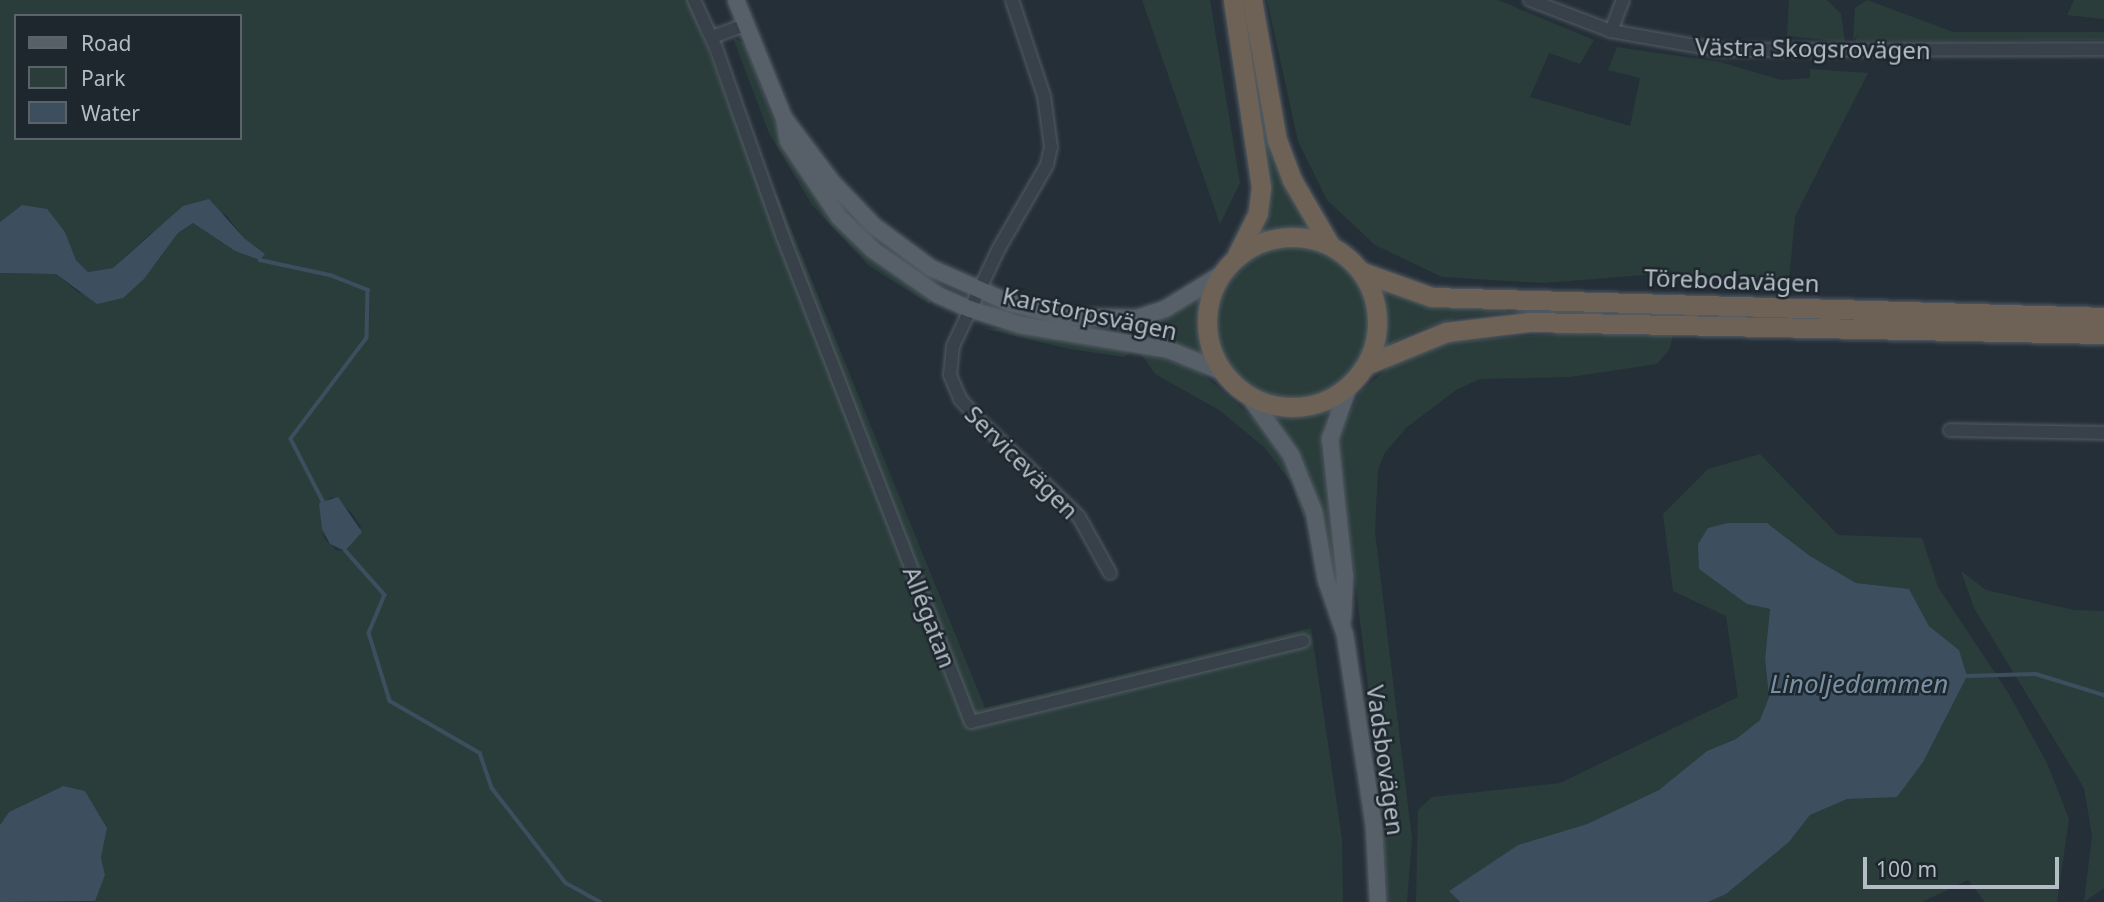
<!DOCTYPE html>
<html>
<head>
<meta charset="utf-8">
<style>
  body { margin:0 }
  #map { position:relative; width:2104px; height:902px; overflow:hidden; background:#252f38; font-family:"Noto Sans",sans-serif }
  div>[style] { position:absolute }
  .green>* { inset:0; background:#2a3d3b }
  .round { border-radius:50% }
  .water>* { inset:0; background:#3d4f5f }
  .stream>* { height:3.5px; margin:-1.75px; padding:0 1.75px; transform-origin:1.75px; border-radius:1.75px; background:#3d4f5f }
  .roads { filter:drop-shadow(0 0 2px #545c64) drop-shadow(0 0 2px #545c64) }
  .minor>* { height:12px; margin:-6px; padding:0 6px; transform-origin:6px; border-radius:6px; background:#384149 }
  .major>* { height:16px; margin:-8px; padding:0 8px; transform-origin:8px; border-radius:8px; background:#576069 }
  .highway>* { height:19px; margin:-9.5px; padding:0 9.5px; transform-origin:9.5px; border-radius:9.5px; background:#6e6256 }
  .highway>.ring { margin:-9.5px; padding:0; box-sizing:content-box; background:none; border:19px solid #6e6256; border-radius:50% }
  span { translate:-50% -50%; white-space:nowrap; text-align:center; line-height:1.15; -webkit-text-stroke:5px #1e262e; paint-order:stroke }
  .street-label { font-size:24px; color:#b4bcc5 }
  .water-label { font-size:26px; color:#7890a4; font-style:italic }
  .legend { position:absolute; left:14px; top:14px; width:228px; height:126px; box-sizing:border-box; background:#1e262e; border:2px solid #5a626a; margin:0; padding:9px 12px; list-style:none; font-size:21px; color:#b4bcc5 }
  .legend li { display:flex; align-items:center; gap:14px; height:35px }
  .legend b { width:35px; border:2px solid #5a626a }
  .scale { position:absolute; left:1863px; top:857px; width:196px; height:32px; box-sizing:border-box; border:4px solid #b4bcc5; border-top:0; padding-left:9px; font-size:21px; line-height:24px; white-space:nowrap; color:#b4bcc5; -webkit-text-stroke:5px #1e262e; paint-order:stroke }
</style>
</head>
<body>
<div id="map">
  <div class="green">
    <div style="clip-path:polygon(evenodd,0 0,688px 0,765px 197px,777px 194px,985px 708px,1311px 628px,1342px 839px,1343px 902px,94px 902px,105px 875px,101px 858px,107px 828px,85px 791px,62px 786px,9px 812px,0 825px,0 273px,56px 274px,79px 293px,144px 279px,178px 233px,193px 223px,236px 252px,265px 254px,244px 238px,225px 214px,150px 234px,113px 268px,88px 272px,76px 260px,65px 232px,22px 205px,0 222px,0 0,16px 16px,240px 16px,240px 138px,16px 138px,16px 16px,0 0,331px 497px,351px 512px,361px 527px,346px 551px,336px 550px,324px 538px,321px 507px,331px 497px)"></div>
    <div style="clip-path:polygon(1142px 0,1210px 0,1240px 183px,1220px 224px)"></div>
    <div style="clip-path:polygon(1267px 0,1498px 0,1594px 40px,1580px 64px,1549px 53px,1530px 97px,1630px 126px,1640px 78px,1608px 70px,1617px 47px,1720px 62px,1781px 80px,1810px 78px,1810px 69px,1868px 73px,1795px 216px,1789px 280px,1670px 273px,1543px 283px,1442px 277px,1375px 245px,1327px 200px,1298px 141px)"></div>
    <div style="clip-path:polygon(1789px 0,1827px 0,1841px 14px,1845px 42px,1787px 36px)"></div>
    <div style="clip-path:polygon(1867px 0,1953px 32px,2104px 32px,2104px 40px,1855px 41px,1859px 34px,1853px 40px,1855px 8px)"></div>
    <div style="clip-path:polygon(2074px 0,2104px 0,2104px 19px,2067px 15px)"></div>
    <div style="clip-path:polygon(733px 38px,745px 43px,774px 121px,815px 196px,841px 227px,932px 299px,929px 304px,869px 266px,812px 205px,769px 133px)"></div>
    <div style="clip-path:polygon(1262px 105px,1316px 233px,1290px 231px,1261px 236px,1259px 232px,1270px 189px,1259px 106px)"></div>
    <div class="round" style="left:1215px;top:243px;width:156px;height:156px"></div>
    <div style="clip-path:polygon(1380px 287px,1416px 302px,1506px 307px,1507px 313px,1460px 317px,1413px 332px,1383px 349px,1379px 347px)"></div>
    <div style="clip-path:polygon(1201px 296px,1205px 299px,1206px 359px,1141px 340px,1142px 322px)"></div>
    <div style="clip-path:polygon(982px 328px,1004px 329px,1131px 351px,1124px 357px,1069px 349px)"></div>
    <div style="clip-path:polygon(1579px 333px,1673px 336px,1669px 350px,1657px 364px,1570px 377px,1480px 379px,1456px 390px,1406px 428px,1384px 454px,1378px 470px,1375px 532px,1412px 839px,1407px 902px,1388px 902px,1377px 762px,1338px 438px,1360px 392px,1394px 363px,1448px 341px)"></div>
    <div style="clip-path:polygon(1140px 352px,1197px 369px,1255px 420px,1288px 463px,1307px 516px,1303px 517px,1291px 482px,1264px 447px,1219px 410px,1155px 374px)"></div>
    <div style="clip-path:polygon(1325px 405px,1329px 407px,1321px 449px,1337px 579px,1333px 578px,1322px 516px,1309px 475px,1265px 411px)"></div>
    <div style="clip-path:polygon(1760px 454px,1838px 535px,1922px 538px,1938px 587px,2009px 694px,2047px 763px,2069px 819px,2057px 902px,1985px 902px,1968px 880px,1922px 902px,1708px 902px,1726px 894px,1789px 842px,1810px 815px,1847px 799px,1897px 796px,1967px 676px,1959px 650px,1929px 626px,1909px 589px,1856px 583px,1810px 556px,1767px 523px,1747px 604px,1770px 609px,1765px 659px,1769px 697px,1760px 720px,1736px 739px,1707px 751px,1659px 790px,1587px 824px,1518px 845px,1449px 891px,1460px 902px,1416px 902px,1418px 810px,1432px 797px,1560px 783px,1738px 697px,1726px 616px,1673px 591px,1663px 514px,1708px 469px)"></div>
    <div style="clip-path:polygon(1961px 571px,1986px 590px,2074px 610px,2104px 611px,2104px 888px,2084px 902px,2092px 836px,2084px 788px,1974px 608px)"></div>
  </div>
  <div class="water">
    <div style="clip-path:polygon(209px 199px,244px 238px,265px 254px,260px 260px,235px 251px,193px 223px,178px 233px,144px 279px,123px 298px,97px 304px,56px 274px,0 273px,0 222px,22px 205px,47px 209px,65px 232px,76px 260px,88px 272px,113px 268px,183px 206px)"></div>
    <div style="clip-path:polygon(338px 497px,362px 532px,345px 551px,330px 544px,322px 529px,319px 503px)"></div>
    <div style="clip-path:polygon(1728px 523px,1767px 523px,1810px 556px,1856px 583px,1909px 589px,1929px 626px,1959px 650px,1967px 676px,1923px 762px,1897px 797px,1847px 799px,1810px 815px,1789px 842px,1726px 894px,1708px 902px,1460px 902px,1449px 891px,1518px 845px,1587px 824px,1659px 790px,1707px 751px,1736px 739px,1760px 720px,1769px 697px,1765px 659px,1770px 609px,1747px 604px,1699px 569px,1698px 544px,1708px 528px)"></div>
    <div style="clip-path:polygon(63px 786px,85px 791px,107px 828px,101px 858px,105px 875px,95px 901px,0 902px,0 825px,9px 812px)"></div>
  </div>
  <div class="stream">
    <div style="left:260px;top:260px;width:72px;rotate:12.1deg"></div>
    <div style="left:330px;top:275px;width:41px;rotate:21.5deg"></div>
    <div style="left:368px;top:290px;width:48px;rotate:91.2deg"></div>
    <div style="left:367px;top:338px;width:126px;rotate:127deg"></div>
    <div style="left:291px;top:439px;width:70px;rotate:62.7deg"></div>
    <div style="left:345px;top:550px;width:60px;rotate:48.4deg"></div>
    <div style="left:385px;top:595px;width:41px;rotate:112.8deg"></div>
    <div style="left:369px;top:633px;width:71px;rotate:72.8deg"></div>
    <div style="left:390px;top:701px;width:104px;rotate:30deg"></div>
    <div style="left:480px;top:753px;width:37px;rotate:71deg"></div>
    <div style="left:492px;top:788px;width:120px;rotate:52.1deg"></div>
    <div style="left:566px;top:883px;width:39px;rotate:29deg"></div>
    <div style="left:1967px;top:676px;width:69px;rotate:-1.7deg"></div>
    <div style="left:2036px;top:674px;width:71px;rotate:17.2deg"></div>
  </div>
  <div class="roads">
    <div class="minor">
      <div style="left:694px;top:0;width:53px;rotate:65.4deg"></div>
      <div style="left:716px;top:48px;width:201px;rotate:70.5deg"></div>
      <div style="left:783px;top:237px;width:520px;rotate:68.81deg"></div>
      <div style="left:971px;top:722px;width:342px;rotate:-13.7deg"></div>
      <div style="left:1012px;top:0;width:101px;rotate:71.6deg"></div>
      <div style="left:1044px;top:96px;width:51px;rotate:82.2deg"></div>
      <div style="left:1051px;top:147px;width:18px;rotate:103deg"></div>
      <div style="left:1047px;top:165px;width:96px;rotate:120deg"></div>
      <div style="left:999px;top:248px;width:108px;rotate:115.1deg"></div>
      <div style="left:953px;top:346px;width:29px;rotate:96deg"></div>
      <div style="left:950px;top:375px;width:26px;rotate:67deg"></div>
      <div style="left:960px;top:399px;width:25px;rotate:48deg"></div>
      <div style="left:977px;top:418px;width:142px;rotate:44.1deg"></div>
      <div style="left:1079px;top:517px;width:64px;rotate:61deg"></div>
      <div style="left:1530px;top:0;width:87px;rotate:20.9deg"></div>
      <div style="left:1611px;top:31px;width:110px;rotate:10deg"></div>
      <div style="left:1719px;top:50px;width:385px;rotate:-0.1deg"></div>
      <div style="left:1611px;top:31px;width:33px;rotate:-69deg"></div>
      <div style="left:712px;top:37px;width:37px;rotate:-20deg"></div>
      <div style="left:1950px;top:430px;width:154px;rotate:1.1deg"></div>
    </div>
    <div class="major">
      <div style="left:736px;top:0;width:127px;rotate:67.9deg"></div>
      <div style="left:784px;top:118px;width:23px;rotate:80deg"></div>
      <div style="left:788px;top:141px;width:92px;rotate:56.1deg"></div>
      <div style="left:839px;top:217px;width:47px;rotate:44.1deg"></div>
      <div style="left:873px;top:250px;width:79px;rotate:34.7deg"></div>
      <div style="left:938px;top:295px;width:35px;rotate:24deg"></div>
      <div style="left:970px;top:309px;width:52px;rotate:17.7deg"></div>
      <div style="left:1020px;top:325px;width:151px;rotate:9.5deg"></div>
      <div style="left:1169px;top:350px;width:58px;rotate:22.2deg"></div>
      <div style="left:784px;top:118px;width:80px;rotate:53.1deg"></div>
      <div style="left:832px;top:182px;width:61px;rotate:46.3deg"></div>
      <div style="left:874px;top:226px;width:71px;rotate:36.4deg"></div>
      <div style="left:931px;top:268px;width:86px;rotate:23.9deg"></div>
      <div style="left:1010px;top:303px;width:57px;rotate:14.3deg"></div>
      <div style="left:1065px;top:317px;width:72px;rotate:0.8deg"></div>
      <div style="left:1137px;top:318px;width:29px;rotate:-18deg"></div>
      <div style="left:1165px;top:309px;width:67px;rotate:-31.6deg"></div>
      <div style="left:1248px;top:395px;width:74px;rotate:54.4deg"></div>
      <div style="left:1291px;top:455px;width:61px;rotate:68deg"></div>
      <div style="left:1314px;top:512px;width:69px;rotate:80deg"></div>
      <div style="left:1326px;top:580px;width:58px;rotate:70.9deg"></div>
      <div style="left:1345px;top:635px;width:193px;rotate:81.4deg"></div>
      <div style="left:1374px;top:826px;width:76px;rotate:87deg"></div>
      <div style="left:1343px;top:618px;width:41px;rotate:-87.2deg"></div>
      <div style="left:1345px;top:577px;width:139px;rotate:-96.2deg"></div>
      <div style="left:1330px;top:439px;width:56px;rotate:-70.3deg"></div>
    </div>
    <div class="highway">
      <div style="left:1233px;top:0;width:189px;rotate:81.5deg"></div>
      <div style="left:1261px;top:187px;width:26px;rotate:97deg"></div>
      <div style="left:1258px;top:213px;width:47px;rotate:116.6deg"></div>
      <div style="left:1252px;top:0;width:142px;rotate:79.9deg"></div>
      <div style="left:1277px;top:140px;width:43px;rotate:69.4deg"></div>
      <div style="left:1292px;top:180px;width:75px;rotate:59.7deg"></div>
      <div class="ring" style="left:1207px;top:237px;width:151px;height:151px"></div>
      <div style="left:1362px;top:272px;width:74px;rotate:19.7deg"></div>
      <div style="left:1432px;top:297px;width:672px;rotate:1.7deg"></div>
      <div style="left:1366px;top:365px;width:87px;rotate:-22.4deg"></div>
      <div style="left:1446px;top:332px;width:85px;rotate:-6.8deg"></div>
      <div style="left:1530px;top:322px;width:574px;rotate:1.2deg"></div>
    </div>
  </div>
  <div class="street-label">
    <span style="left:1813px;top:48px;rotate:1deg">Västra Skogsrovägen</span>
    <span style="left:1732px;top:280px;rotate:2deg">Törebodavägen</span>
    <span style="left:1090px;top:313px;rotate:12deg">Karstorpsvägen</span>
    <span style="left:1022px;top:462px;rotate:45deg">Servicevägen</span>
    <span style="left:930px;top:617px;rotate:69deg">Allégatan</span>
    <span style="left:1386px;top:760px;rotate:82deg">Vadsbovägen</span>
  </div>
  <div class="water-label">
    <span style="left:1859px;top:684px">Linoljedammen</span>
  </div>
  <ul class="legend">
  <li><b style="height:9px;background:#576069"></b>Road</li>
  <li><b style="height:19px;background:#2a3d3b"></b>Park</li>
  <li><b style="height:19px;background:#3d4f5f"></b>Water</li>
  </ul>
  <div class="scale">100 m</div>
</div>
</body>
</html>
